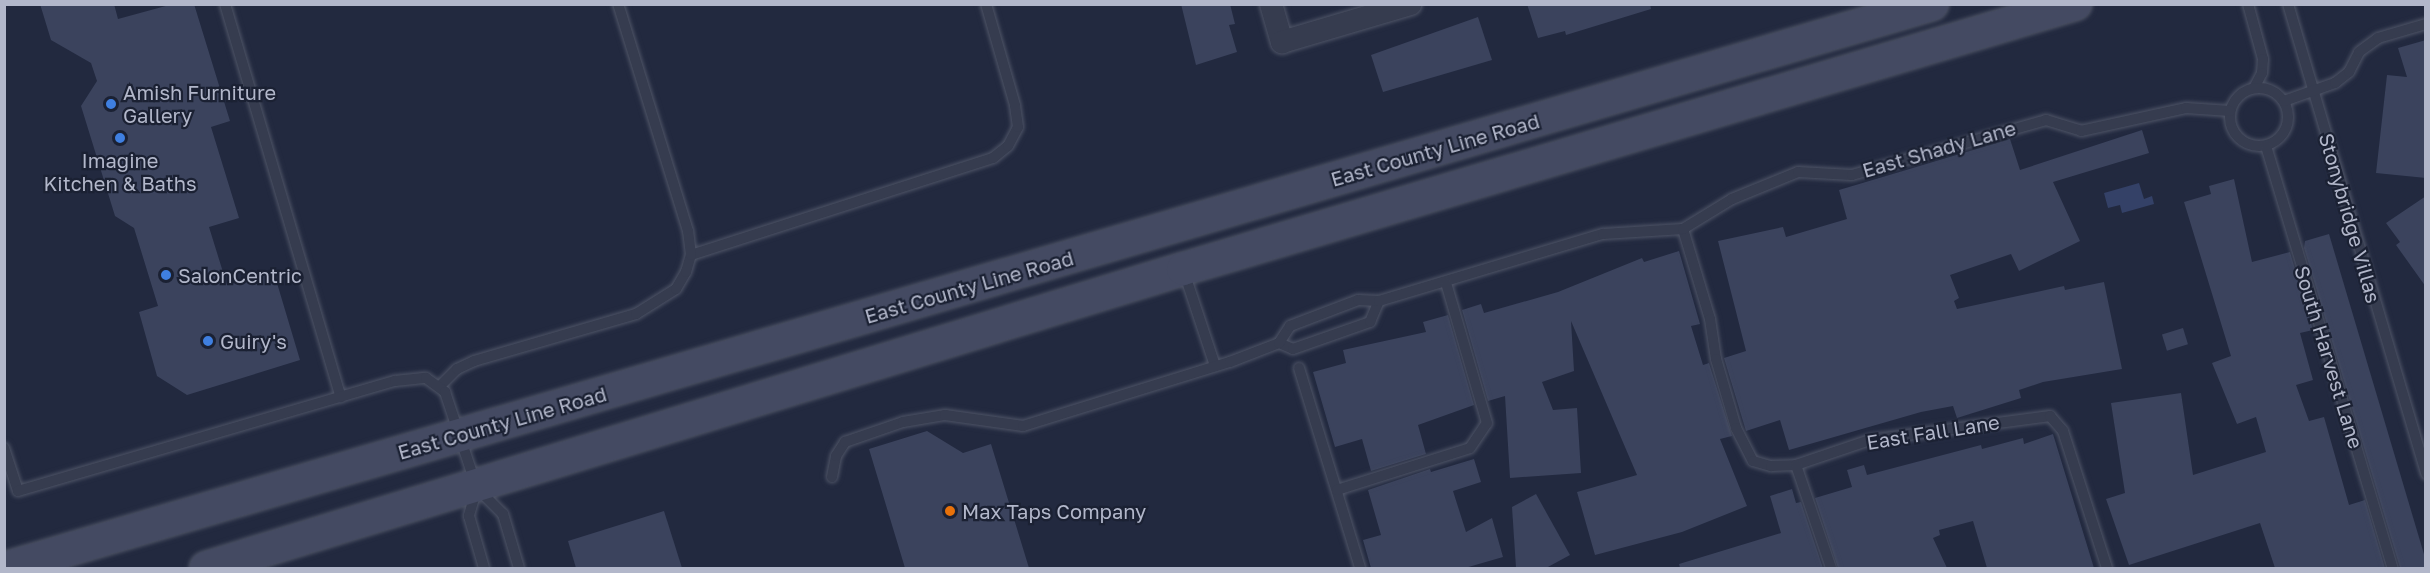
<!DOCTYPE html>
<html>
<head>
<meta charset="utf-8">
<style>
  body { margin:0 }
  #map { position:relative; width:2430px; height:573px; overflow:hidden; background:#22293f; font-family:"Golos Text",sans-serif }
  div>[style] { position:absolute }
  .water>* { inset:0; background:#344167 }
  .building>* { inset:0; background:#3b435d; transform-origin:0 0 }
  .roads { filter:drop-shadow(0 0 2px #4e5466) drop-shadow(0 0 2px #4e5466) }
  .lane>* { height:10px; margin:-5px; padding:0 5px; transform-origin:5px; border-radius:5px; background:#363c4f }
  .lane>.ring { margin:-5px; padding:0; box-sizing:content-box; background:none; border:10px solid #363c4f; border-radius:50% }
  .street>* { height:22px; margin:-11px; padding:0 11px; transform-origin:11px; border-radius:11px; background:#363c4f }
  .secondary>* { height:32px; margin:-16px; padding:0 16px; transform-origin:16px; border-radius:16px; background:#444a62 }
  .dots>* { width:16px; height:16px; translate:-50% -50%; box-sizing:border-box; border:3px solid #1b2133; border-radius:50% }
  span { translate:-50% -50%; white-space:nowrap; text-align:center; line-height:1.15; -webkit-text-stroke:4.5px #1b2133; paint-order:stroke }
  .poi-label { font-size:20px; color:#b2b7ca }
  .left { translate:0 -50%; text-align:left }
  .street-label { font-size:20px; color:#b2b7ca }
  .frame { position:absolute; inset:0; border:6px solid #b2b7ca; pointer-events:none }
</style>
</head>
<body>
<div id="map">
  <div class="water">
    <div style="clip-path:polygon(2139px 183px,2144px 199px,2152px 196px,2154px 204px,2122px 213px,2120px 205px,2108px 208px,2104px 193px)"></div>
  </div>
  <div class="building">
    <div style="clip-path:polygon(40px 4px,114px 4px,118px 19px,173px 4px,194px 4px,230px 121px,211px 127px,239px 218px,209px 227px,227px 285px,274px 273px,300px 360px,187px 395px,157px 376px,139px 312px,158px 306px,134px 228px,115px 216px,81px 106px,97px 81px,91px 63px,51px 40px)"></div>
    <div style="clip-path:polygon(1181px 4px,1230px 4px,1235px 24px,1229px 25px,1237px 52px,1196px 65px)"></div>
    <div style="clip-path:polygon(1527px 4px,1650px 4px,1651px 9px,1566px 35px,1565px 31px,1538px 38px)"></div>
    <div style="clip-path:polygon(1478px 17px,1492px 60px,1383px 92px,1371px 55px)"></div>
    <div style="clip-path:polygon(2426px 40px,2426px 178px,2376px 173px,2387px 75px,2407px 77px,2398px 48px)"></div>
    <div style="clip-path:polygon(2142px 130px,2149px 153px,2053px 182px,2080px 241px,2019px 271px,2011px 254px,1950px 275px,1959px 298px,1954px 301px,1957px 309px,2064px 286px,2065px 290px,2104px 282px,2122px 369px,2043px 382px,2019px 390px,2021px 398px,1957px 418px,1953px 406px,1921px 412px,1789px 450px,1780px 420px,1746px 431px,1724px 358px,1746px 351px,1718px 241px,1783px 227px,1786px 237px,1847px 219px,1839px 190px,2010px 139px,2020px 170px)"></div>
    <div style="clip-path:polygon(2234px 179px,2252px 262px,2290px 252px,2313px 330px,2300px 333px,2313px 380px,2296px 385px,2309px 421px,2324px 417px,2349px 505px,2365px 500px,2385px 568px,2275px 568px,2260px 523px,2129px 565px,2106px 499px,2125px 493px,2111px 403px,2181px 393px,2193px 475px,2266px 452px,2256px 417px,2237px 424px,2212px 363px,2231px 356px,2184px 202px,2211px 194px,2209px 186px)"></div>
    <div style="clip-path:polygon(2426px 196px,2426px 287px,2396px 245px,2400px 242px,2386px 223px)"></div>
    <div style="clip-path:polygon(2329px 234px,2426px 561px,2426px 568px,2400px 568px,2304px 248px,2305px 241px)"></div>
    <div style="clip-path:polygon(1679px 251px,1700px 324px,1691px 326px,1703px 365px,1709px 363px,1732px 436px,1720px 439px,1747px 506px,1682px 532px,1595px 555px,1577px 492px,1637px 475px,1571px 321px,1574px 371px,1542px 382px,1553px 410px,1577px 408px,1581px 473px,1510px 478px,1505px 396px,1488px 401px,1462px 310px,1481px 304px,1484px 313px,1558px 292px,1642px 258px,1644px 262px)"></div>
    <div style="clip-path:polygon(1448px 315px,1474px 405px,1418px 425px,1426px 454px,1371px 471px,1362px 439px,1335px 447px,1313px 372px,1346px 363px,1343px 350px,1426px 332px,1423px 322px)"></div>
    <div style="left:2183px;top:328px;width:17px;height:22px;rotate:73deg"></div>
    <div style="clip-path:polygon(927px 431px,963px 453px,991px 444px,1029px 568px,905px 568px,869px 449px)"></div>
    <div style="clip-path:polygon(2053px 434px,2094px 568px,1987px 568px,1973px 521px,1939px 530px,1940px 535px,1933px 538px,1947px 568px,1838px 568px,1815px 498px,1852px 487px,1847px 470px,1864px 465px,1867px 475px,1981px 445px,1982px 449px,2023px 438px,2024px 444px)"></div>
    <div style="clip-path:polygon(1474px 459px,1481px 482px,1453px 491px,1466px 532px,1492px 518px,1503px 557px,1465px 568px,1371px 568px,1363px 540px,1381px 535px,1368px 490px,1430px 469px,1431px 472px)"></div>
    <div style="clip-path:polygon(1792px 489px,1796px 503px,1801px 502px,1823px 568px,1680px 568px,1679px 564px,1781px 533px,1770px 496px)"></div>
    <div style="clip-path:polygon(1536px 494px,1570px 555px,1546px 568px,1516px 568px,1512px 507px)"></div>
    <div style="clip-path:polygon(664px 511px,682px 568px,576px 568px,568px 541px)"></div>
  </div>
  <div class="roads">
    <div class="lane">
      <div style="left:225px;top:4px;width:410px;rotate:73.6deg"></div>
      <div style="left:2248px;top:4px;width:57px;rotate:74.7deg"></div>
      <div style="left:2263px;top:59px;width:14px;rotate:94deg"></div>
      <div style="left:2262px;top:73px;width:17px;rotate:118deg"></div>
      <div style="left:2288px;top:4px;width:490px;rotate:73.6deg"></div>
      <div class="ring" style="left:2230px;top:88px;width:48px;height:48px"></div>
      <div style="left:2284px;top:101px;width:54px;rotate:-19.4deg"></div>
      <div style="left:2335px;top:83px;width:18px;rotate:-38deg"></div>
      <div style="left:2349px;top:72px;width:22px;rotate:-63deg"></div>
      <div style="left:2359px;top:52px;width:24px;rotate:-36deg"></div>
      <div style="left:2378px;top:38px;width:50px;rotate:-16.3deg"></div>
      <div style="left:2266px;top:146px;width:441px;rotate:73.3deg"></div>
      <div style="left:1683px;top:229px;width:94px;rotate:73.3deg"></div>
      <div style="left:1710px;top:319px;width:40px;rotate:81.5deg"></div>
      <div style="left:1716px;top:359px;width:72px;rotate:73.8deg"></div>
      <div style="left:1736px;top:428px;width:37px;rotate:63deg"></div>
      <div style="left:1753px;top:461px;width:19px;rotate:16deg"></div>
      <div style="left:1771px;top:466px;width:25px;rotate:-2deg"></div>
      <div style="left:1796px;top:465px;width:78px;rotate:-18.7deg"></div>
      <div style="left:1870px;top:440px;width:182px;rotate:-7.6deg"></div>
      <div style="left:2050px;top:416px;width:20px;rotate:49deg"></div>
      <div style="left:2063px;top:431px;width:144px;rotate:72.2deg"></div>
      <div style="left:691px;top:255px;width:317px;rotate:-17.8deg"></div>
      <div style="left:993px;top:158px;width:19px;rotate:-39deg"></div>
      <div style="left:1008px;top:146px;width:21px;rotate:-62deg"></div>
      <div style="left:1018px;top:127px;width:22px;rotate:-98deg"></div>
      <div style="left:1015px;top:105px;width:105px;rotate:-106deg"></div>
      <div style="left:1184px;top:272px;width:99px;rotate:71.7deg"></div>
      <div style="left:1279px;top:343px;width:15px;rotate:23deg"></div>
      <div style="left:1293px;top:349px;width:82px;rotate:-19.3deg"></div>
      <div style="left:1370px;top:322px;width:23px;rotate:-67deg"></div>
      <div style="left:1299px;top:368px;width:209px;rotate:73deg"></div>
      <div style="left:440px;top:386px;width:24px;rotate:-45deg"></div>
      <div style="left:457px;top:369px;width:19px;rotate:-25deg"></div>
      <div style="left:474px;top:361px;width:169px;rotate:-16.2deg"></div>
      <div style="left:636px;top:314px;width:47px;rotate:-32deg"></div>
      <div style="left:676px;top:289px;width:20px;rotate:-60deg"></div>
      <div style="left:686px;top:272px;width:18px;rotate:-74deg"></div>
      <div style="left:691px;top:255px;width:24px;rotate:-97deg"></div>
      <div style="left:688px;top:231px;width:238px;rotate:-107.1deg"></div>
      <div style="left:4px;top:448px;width:45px;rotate:72deg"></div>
      <div style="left:18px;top:491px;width:393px;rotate:-16.3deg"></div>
      <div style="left:395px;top:381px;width:31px;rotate:-6deg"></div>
      <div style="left:426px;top:378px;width:24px;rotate:36deg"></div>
      <div style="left:445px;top:392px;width:101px;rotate:71.6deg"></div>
      <div style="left:477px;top:488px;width:37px;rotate:45deg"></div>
      <div style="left:503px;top:514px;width:56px;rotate:73.5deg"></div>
      <div style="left:1796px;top:465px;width:109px;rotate:71.2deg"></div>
      <div style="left:832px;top:477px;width:21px;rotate:-79deg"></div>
      <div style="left:836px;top:456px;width:17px;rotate:-57deg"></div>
      <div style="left:845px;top:442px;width:61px;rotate:-19deg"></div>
      <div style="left:903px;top:422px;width:43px;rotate:-9.5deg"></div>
      <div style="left:945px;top:415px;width:79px;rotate:8deg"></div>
      <div style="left:1023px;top:426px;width:217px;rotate:-17.2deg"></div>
      <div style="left:1230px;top:362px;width:53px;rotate:-21.2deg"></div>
      <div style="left:1279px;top:343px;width:20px;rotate:-57deg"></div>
      <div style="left:1290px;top:326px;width:73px;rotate:-20.9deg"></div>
      <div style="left:1358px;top:300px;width:21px;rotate:3deg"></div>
      <div style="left:1379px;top:301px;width:234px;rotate:-16.7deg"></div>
      <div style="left:1603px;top:234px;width:80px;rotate:-3.6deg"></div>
      <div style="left:1683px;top:229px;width:57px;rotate:-31.5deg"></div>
      <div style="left:1732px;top:199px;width:71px;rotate:-22.2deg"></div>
      <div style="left:1798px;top:172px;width:54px;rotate:3.2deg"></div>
      <div style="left:1852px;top:175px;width:202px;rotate:-15.8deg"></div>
      <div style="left:2046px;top:120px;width:37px;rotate:17deg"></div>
      <div style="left:2081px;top:131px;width:107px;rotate:-12.4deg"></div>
      <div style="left:2186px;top:108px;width:44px;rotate:3.9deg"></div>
      <div style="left:1337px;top:490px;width:139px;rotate:-17.5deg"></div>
      <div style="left:1470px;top:448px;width:30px;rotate:-56deg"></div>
      <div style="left:1487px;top:423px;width:146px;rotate:-106.3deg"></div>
      <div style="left:476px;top:491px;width:26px;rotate:106deg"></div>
      <div style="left:469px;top:516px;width:54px;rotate:73.9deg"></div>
    </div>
    <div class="street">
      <div style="left:1271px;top:4px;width:40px;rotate:74deg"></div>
      <div style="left:1282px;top:42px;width:134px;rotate:-16.5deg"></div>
    </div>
    <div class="secondary">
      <div style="left:6px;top:568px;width:2007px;rotate:-16.32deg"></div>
      <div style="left:206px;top:568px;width:1022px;rotate:-17.02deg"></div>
      <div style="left:1183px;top:269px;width:931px;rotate:-16.55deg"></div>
    </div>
  </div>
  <div class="dots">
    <div style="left:111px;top:104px;background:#3f7fe0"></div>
    <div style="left:120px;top:138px;background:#3f7fe0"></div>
    <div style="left:166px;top:275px;background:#3f7fe0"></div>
    <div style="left:208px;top:341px;background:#3f7fe0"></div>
    <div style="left:950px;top:511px;background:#e8710a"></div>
  </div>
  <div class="poi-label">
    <span class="left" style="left:123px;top:104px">Amish Furniture<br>Gallery</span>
    <span style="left:120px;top:172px">Imagine<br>Kitchen &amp; Baths</span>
    <span class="left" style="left:178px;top:275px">SalonCentric</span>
    <span class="left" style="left:220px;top:341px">Guiry's</span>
    <span class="left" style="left:962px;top:511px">Max Taps Company</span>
  </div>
  <div class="street-label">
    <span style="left:1939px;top:149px;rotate:-16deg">East Shady Lane</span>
    <span style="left:1435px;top:150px;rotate:-16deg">East County Line Road</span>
    <span style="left:2350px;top:218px;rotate:74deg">Stonybridge Villas</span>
    <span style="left:969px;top:287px;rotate:-16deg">East County Line Road</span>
    <span style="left:2329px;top:357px;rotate:73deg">South Harvest Lane</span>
    <span style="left:502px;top:423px;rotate:-16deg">East County Line Road</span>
    <span style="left:1933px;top:432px;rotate:-9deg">East Fall Lane</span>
  </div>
  <div class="frame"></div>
</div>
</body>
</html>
